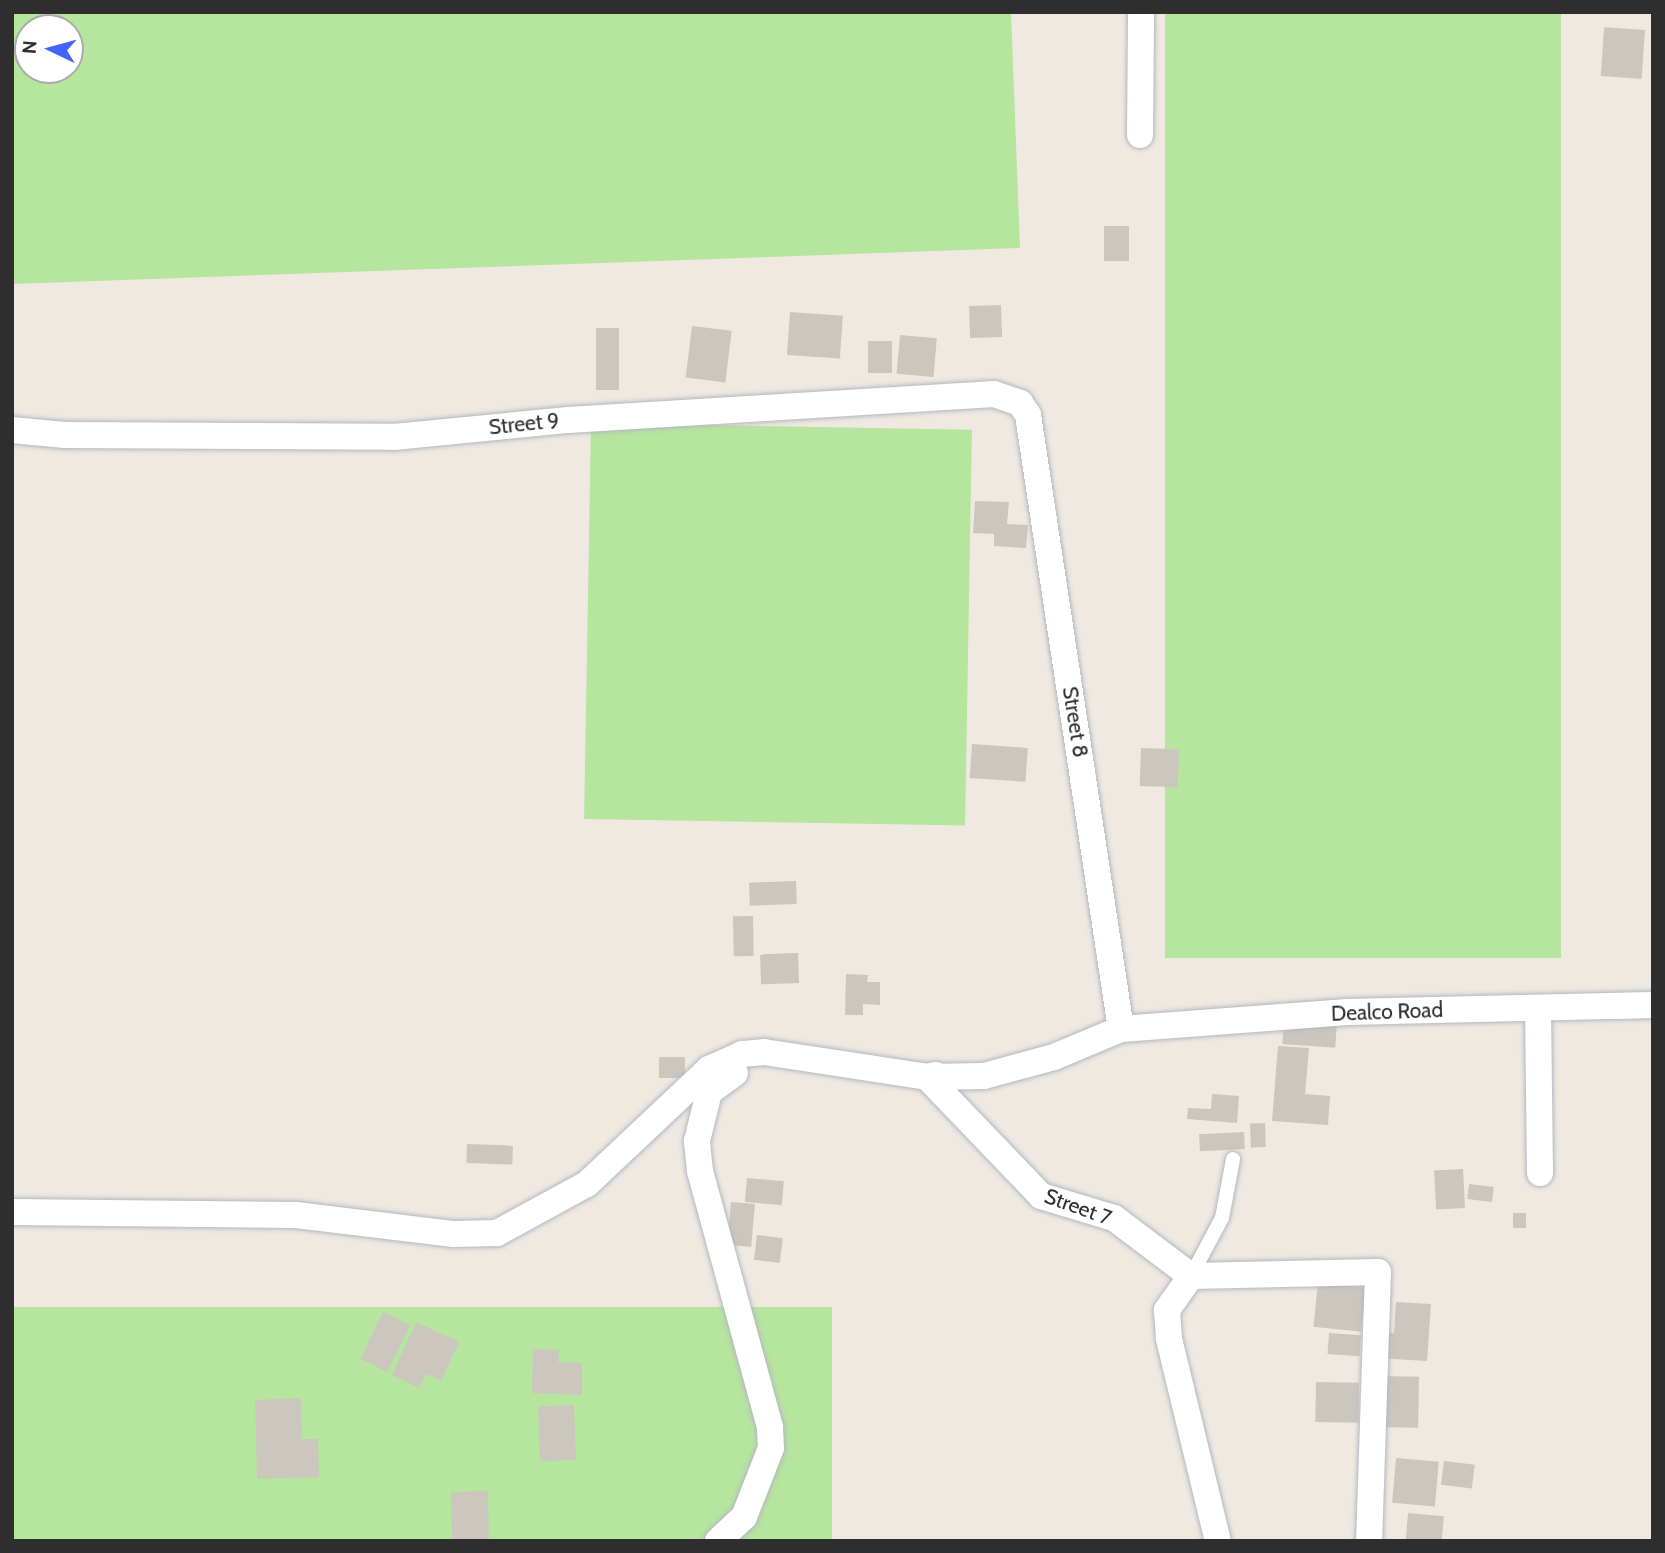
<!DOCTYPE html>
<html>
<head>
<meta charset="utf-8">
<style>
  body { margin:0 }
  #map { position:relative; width:1665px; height:1553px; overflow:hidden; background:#efe9e1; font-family:Cabin,sans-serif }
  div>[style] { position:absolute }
  .green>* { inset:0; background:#b6e59e; transform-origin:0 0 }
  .building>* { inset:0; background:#cbc7bf; transform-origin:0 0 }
  .roads { filter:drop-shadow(0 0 2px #b4b7c1) drop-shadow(0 0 2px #b4b7c1) }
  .lane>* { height:14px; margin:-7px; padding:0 7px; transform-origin:7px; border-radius:7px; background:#fff }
  .street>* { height:26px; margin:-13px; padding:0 13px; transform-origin:13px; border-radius:13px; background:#fff }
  span { translate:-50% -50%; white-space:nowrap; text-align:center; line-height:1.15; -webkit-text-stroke:6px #fff; paint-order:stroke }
  .street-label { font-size:21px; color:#2e2e2e }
  .frame { position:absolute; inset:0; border:14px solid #2e2e2e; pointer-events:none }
  .north { position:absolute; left:14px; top:14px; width:70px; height:70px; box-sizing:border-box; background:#fff; border:2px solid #ababab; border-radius:50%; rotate:275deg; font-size:19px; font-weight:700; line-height:28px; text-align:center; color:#2e2e2e }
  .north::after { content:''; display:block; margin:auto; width:24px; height:32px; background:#4264fb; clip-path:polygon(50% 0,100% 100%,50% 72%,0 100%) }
</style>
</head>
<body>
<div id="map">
  <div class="green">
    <div style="clip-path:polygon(evenodd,12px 12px,1011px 12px,1020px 248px,12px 284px,12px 12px,28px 28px,70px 28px,70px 70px,28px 70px,28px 28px)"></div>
    <div style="left:1165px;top:12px;width:396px;height:946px"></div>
    <div style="left:591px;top:423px;width:381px;height:396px;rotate:1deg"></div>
    <div style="left:832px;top:1307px;width:234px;height:820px;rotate:90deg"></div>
  </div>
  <div class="building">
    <div style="left:1645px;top:30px;width:49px;height:41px;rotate:94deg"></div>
    <div style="left:1104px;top:226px;width:25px;height:35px"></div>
    <div style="left:1001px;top:305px;width:32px;height:32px;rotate:88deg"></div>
    <div style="left:790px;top:312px;width:53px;height:43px;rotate:4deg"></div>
    <div style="left:692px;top:326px;width:40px;height:52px;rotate:7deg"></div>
    <div style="left:596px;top:328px;width:23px;height:62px"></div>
    <div style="left:900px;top:335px;width:37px;height:39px;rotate:5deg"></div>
    <div style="left:868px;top:341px;width:24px;height:32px"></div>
    <div style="clip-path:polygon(975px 501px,1009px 502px,1007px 524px,1028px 525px,1026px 548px,994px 546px,994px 534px,973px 533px)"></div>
    <div style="left:972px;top:744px;width:56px;height:34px;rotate:4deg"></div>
    <div style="left:1141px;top:748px;width:38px;height:38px;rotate:2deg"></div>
    <div style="left:796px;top:881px;width:23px;height:47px;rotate:88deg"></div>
    <div style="left:753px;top:916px;width:40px;height:20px;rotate:89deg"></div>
    <div style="left:798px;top:953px;width:30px;height:38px;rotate:88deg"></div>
    <div style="clip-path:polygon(846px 974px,868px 975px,867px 982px,880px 982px,880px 1005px,863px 1004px,863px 1015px,845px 1015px)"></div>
    <div style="left:1284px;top:1020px;width:53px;height:24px;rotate:4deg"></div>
    <div style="clip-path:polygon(1278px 1046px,1309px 1048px,1305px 1094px,1330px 1096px,1328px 1125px,1272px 1121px)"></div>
    <div style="left:659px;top:1057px;width:26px;height:21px"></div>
    <div style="clip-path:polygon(1212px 1094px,1239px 1096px,1237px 1123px,1187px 1119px,1188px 1108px,1211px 1109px)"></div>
    <div style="left:1265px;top:1123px;width:24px;height:15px;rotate:88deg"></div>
    <div style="left:1244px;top:1132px;width:17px;height:45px;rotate:87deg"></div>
    <div style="left:467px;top:1144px;width:46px;height:19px;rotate:2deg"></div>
    <div style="left:1463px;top:1169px;width:39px;height:29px;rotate:87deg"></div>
    <div style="left:747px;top:1178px;width:37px;height:24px;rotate:5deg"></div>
    <div style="left:1469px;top:1184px;width:25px;height:15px;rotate:7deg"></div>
    <div style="left:731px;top:1202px;width:24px;height:43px;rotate:5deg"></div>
    <div style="left:1513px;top:1213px;width:13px;height:15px"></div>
    <div style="left:757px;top:1235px;width:26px;height:25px;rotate:7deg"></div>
    <div style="left:1318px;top:1283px;width:48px;height:44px;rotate:6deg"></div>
    <div style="clip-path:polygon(1396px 1302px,1431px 1304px,1427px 1361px,1376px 1358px,1378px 1332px,1394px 1333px)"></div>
    <div style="left:383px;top:1312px;width:30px;height:52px;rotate:26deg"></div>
    <div style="clip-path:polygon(416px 1322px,459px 1342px,441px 1381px,426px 1374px,419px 1388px,392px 1375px)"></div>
    <div style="left:1329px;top:1333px;width:32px;height:21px;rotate:4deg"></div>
    <div style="clip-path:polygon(533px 1349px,559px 1350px,558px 1362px,582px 1363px,582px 1395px,532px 1393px)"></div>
    <div style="left:1377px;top:1376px;width:42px;height:51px;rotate:1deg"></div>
    <div style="left:1316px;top:1382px;width:43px;height:40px;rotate:1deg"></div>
    <div style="clip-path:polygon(301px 1398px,302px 1439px,318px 1439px,319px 1477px,257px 1479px,255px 1400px)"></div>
    <div style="left:574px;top:1405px;width:55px;height:36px;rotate:88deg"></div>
    <div style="left:1396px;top:1458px;width:43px;height:45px;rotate:5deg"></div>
    <div style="left:1444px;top:1461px;width:31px;height:24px;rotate:7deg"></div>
    <div style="left:488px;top:1491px;width:50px;height:37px;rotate:89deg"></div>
    <div style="left:1408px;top:1513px;width:36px;height:28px;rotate:5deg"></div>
  </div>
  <div class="roads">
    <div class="lane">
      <div style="left:1191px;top:1276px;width:66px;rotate:-61.9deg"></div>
      <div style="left:1222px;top:1218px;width:60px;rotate:-79.4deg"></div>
    </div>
    <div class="street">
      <div style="left:1140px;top:135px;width:123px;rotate:-89.5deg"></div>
      <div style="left:12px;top:430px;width:53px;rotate:5.4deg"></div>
      <div style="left:65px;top:435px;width:329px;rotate:0.3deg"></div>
      <div style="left:394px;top:437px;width:175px;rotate:-5.6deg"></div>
      <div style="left:568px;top:420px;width:427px;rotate:-3.5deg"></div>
      <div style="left:994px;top:394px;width:28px;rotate:19deg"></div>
      <div style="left:1020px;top:403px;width:14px;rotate:56deg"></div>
      <div style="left:1028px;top:415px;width:621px;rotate:81.39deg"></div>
      <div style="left:1538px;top:1008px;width:165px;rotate:89.3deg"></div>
      <div style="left:936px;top:1075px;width:9px;rotate:167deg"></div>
      <div style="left:927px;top:1077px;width:165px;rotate:46.2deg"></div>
      <div style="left:1041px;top:1196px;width:76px;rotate:16.8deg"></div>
      <div style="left:1114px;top:1218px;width:96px;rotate:37deg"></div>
      <div style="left:1191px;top:1276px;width:187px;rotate:-1.2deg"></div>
      <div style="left:1378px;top:1272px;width:269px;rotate:91.9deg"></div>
      <div style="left:12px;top:1212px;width:284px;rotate:0.6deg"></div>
      <div style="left:296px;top:1215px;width:159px;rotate:6.9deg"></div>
      <div style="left:454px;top:1234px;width:43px;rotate:-1.3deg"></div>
      <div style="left:497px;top:1233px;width:102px;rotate:-28.6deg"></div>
      <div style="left:587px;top:1184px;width:168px;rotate:-43.3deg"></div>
      <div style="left:709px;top:1069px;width:36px;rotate:-24deg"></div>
      <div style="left:742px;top:1054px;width:22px;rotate:-5deg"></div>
      <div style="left:764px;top:1052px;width:165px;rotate:8.7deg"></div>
      <div style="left:927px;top:1077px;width:57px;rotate:-1deg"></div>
      <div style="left:984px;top:1076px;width:73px;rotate:-15.2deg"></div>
      <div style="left:1054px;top:1057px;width:73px;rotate:-22.7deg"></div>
      <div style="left:1121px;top:1029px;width:227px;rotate:-4.3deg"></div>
      <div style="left:1347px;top:1012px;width:306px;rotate:-1.3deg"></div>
      <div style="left:1191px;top:1276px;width:42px;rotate:125.2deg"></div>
      <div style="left:1167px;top:1310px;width:29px;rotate:86deg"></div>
      <div style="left:1169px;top:1339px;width:208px;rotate:76.4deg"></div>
      <div style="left:718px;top:1541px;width:35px;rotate:-43deg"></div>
      <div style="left:744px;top:1517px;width:74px;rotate:-68.6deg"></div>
      <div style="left:771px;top:1448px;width:21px;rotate:-93deg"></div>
      <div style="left:770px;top:1427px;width:265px;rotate:-105.3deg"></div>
      <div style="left:700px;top:1171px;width:30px;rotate:-96deg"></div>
      <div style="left:697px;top:1141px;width:50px;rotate:-76.2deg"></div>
      <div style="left:709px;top:1092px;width:32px;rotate:-36deg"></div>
    </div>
  </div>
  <div class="street-label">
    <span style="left:524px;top:424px;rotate:-6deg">Street 9</span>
    <span style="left:1075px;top:722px;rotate:81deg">Street 8</span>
    <span style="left:1387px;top:1012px;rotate:-2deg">Dealco Road</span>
    <span style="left:1078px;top:1207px;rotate:20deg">Street 7</span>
  </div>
  <div class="frame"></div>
  <div class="north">N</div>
</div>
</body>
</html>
